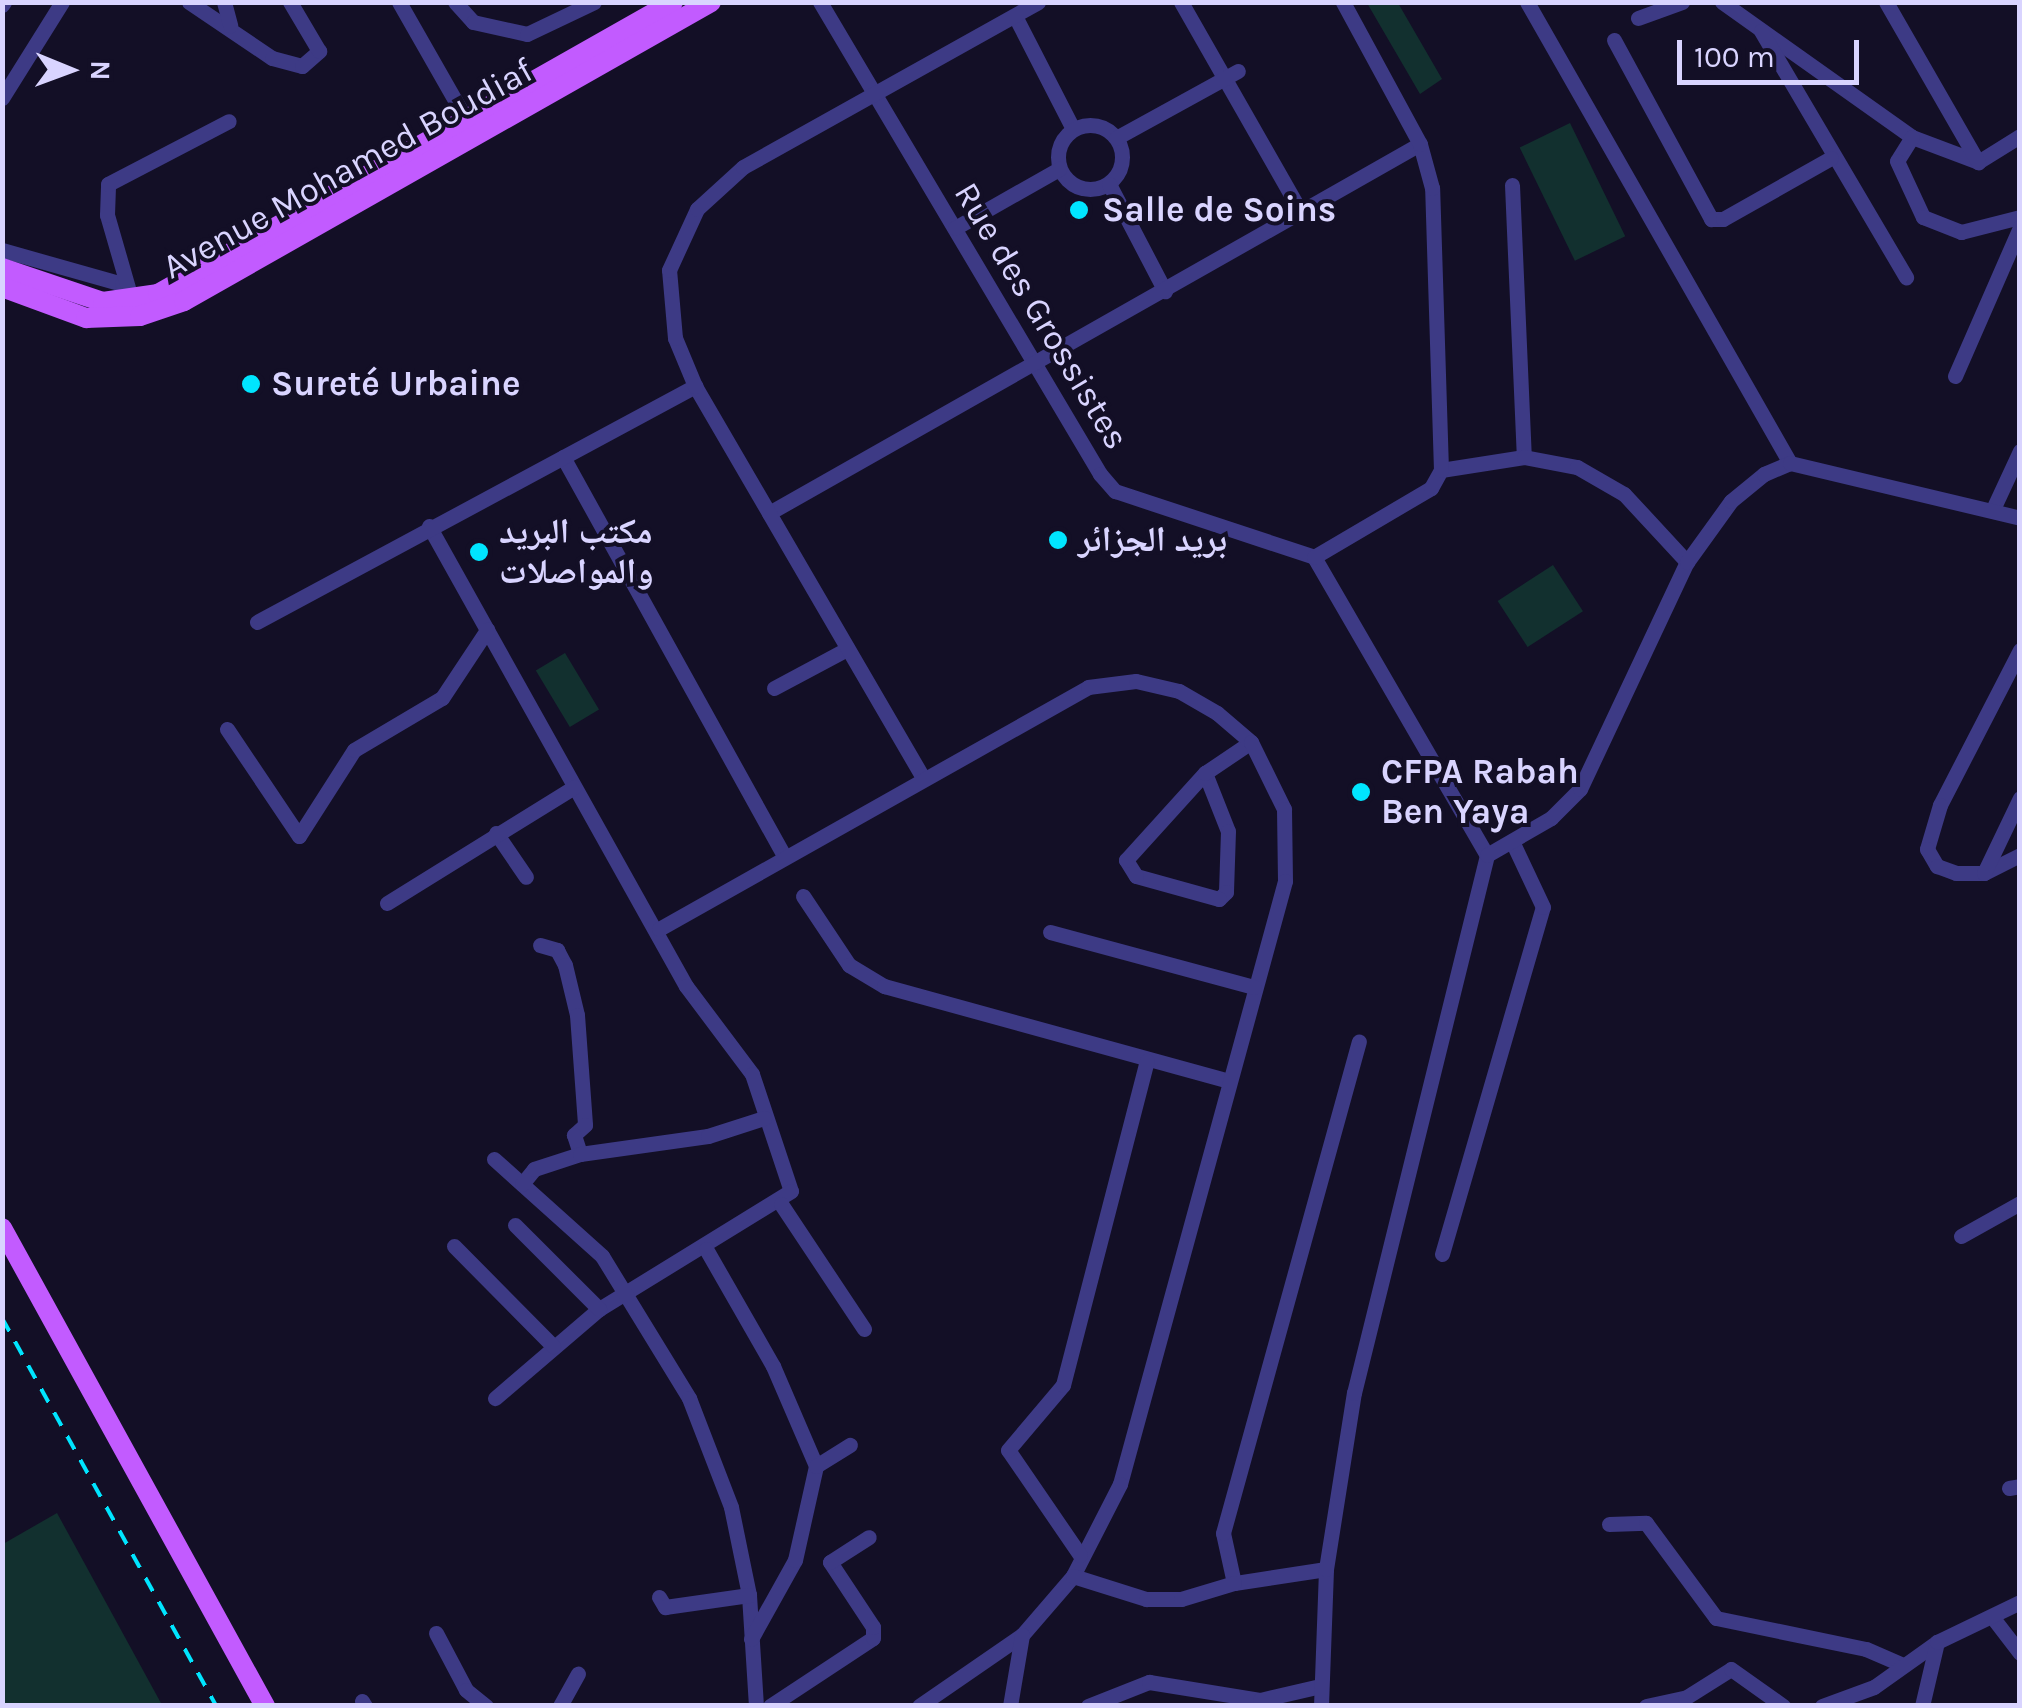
<!DOCTYPE html>
<html>
<head>
<meta charset="utf-8">
<style>
  body { margin:0 }
  #map { position:relative; width:2022px; height:1708px; overflow:hidden; background:#130f26; font-family:Karla,"Noto Naskh Arabic",sans-serif }
  div>[style] { position:absolute }
  .green>* { inset:0; background:#12302f; transform-origin:0 0 }
  .minor>* { height:15px; margin:-7.5px; padding:0 7.5px; transform-origin:7.5px; border-radius:7.5px; background:#3d3a85 }
  .minor>.ring { margin:-7.5px; padding:0; box-sizing:content-box; background:none; border:15px solid #3d3a85; border-radius:50% }
  .major>* { height:20px; margin:-10px; padding:0 10px; transform-origin:10px; border-radius:10px; background:#c25bff }
  .rail>* { height:4px; margin-top:-2px; transform-origin:0; background:repeating-linear-gradient(90deg,#00e5ff 0 15px,transparent 0 27px) }
  .dots>* { width:28px; height:28px; translate:-50% -50%; box-sizing:border-box; border:5px solid #130f26; border-radius:50% }
  span { translate:-50% -50%; white-space:nowrap; text-align:center; line-height:1.15; -webkit-text-stroke:8px #130f26; paint-order:stroke }
  .street-label { font-size:35px; color:#d9d4ff }
  .poi-label { font-size:35px; color:#d9d4ff; font-weight:700 }
  .left { translate:0 -50%; text-align:left }
  .frame { position:absolute; inset:0; border:5px solid #d9d4ff; pointer-events:none }
  .north { position:absolute; left:20px; top:20px; width:100px; height:100px; -webkit-text-stroke:8px #130f26; paint-order:stroke; rotate:91deg; font-size:28px; font-weight:700; line-height:40px; text-align:center; color:#d9d4ff }
  .north::after { content:''; display:block; margin:auto; width:35px; height:45px; background:#d9d4ff; clip-path:polygon(50% 0,100% 100%,50% 72%,0 100%) }
  .scale { position:absolute; left:1677px; top:40px; width:182px; height:45px; box-sizing:border-box; border:5px solid #d9d4ff; border-top:0; padding-left:12px; font-size:30px; line-height:35px; white-space:nowrap; color:#d9d4ff; -webkit-text-stroke:8px #130f26; paint-order:stroke }
</style>
</head>
<body>
<div id="map">
  <div class="green">
    <div style="clip-path:polygon(1367px 3px,1398px 3px,1442px 79px,1420px 94px)"></div>
    <div style="left:1570px;top:123px;width:126px;height:56px;rotate:64deg"></div>
    <div style="left:1553px;top:565px;width:55px;height:66px;rotate:57deg"></div>
    <div style="left:565px;top:653px;width:66px;height:34px;rotate:59deg"></div>
    <div style="clip-path:polygon(57px 1513px,162px 1705px,3px 1705px,3px 1544px)"></div>
  </div>
  <div class="minor">
    <div style="left:189px;top:2px;width:100px;rotate:34deg"></div>
    <div style="left:272px;top:58px;width:31px;rotate:15deg"></div>
    <div style="left:302px;top:66px;width:23px;rotate:-41deg"></div>
    <div style="left:319px;top:51px;width:57px;rotate:-120.6deg"></div>
    <div style="left:224px;top:2px;width:24px;rotate:75deg"></div>
    <div style="left:399px;top:2px;width:137px;rotate:60.3deg"></div>
    <div style="left:455px;top:2px;width:27px;rotate:48deg"></div>
    <div style="left:473px;top:22px;width:55px;rotate:12.5deg"></div>
    <div style="left:527px;top:34px;width:74px;rotate:-25.5deg"></div>
    <div style="left:820px;top:2px;width:549px;rotate:59.32deg"></div>
    <div style="left:1100px;top:474px;width:23px;rotate:49deg"></div>
    <div style="left:1115px;top:491px;width:210px;rotate:18.3deg"></div>
    <div style="left:1314px;top:557px;width:345px;rotate:59.9deg"></div>
    <div style="left:1181px;top:2px;width:242px;rotate:60.3deg"></div>
    <div style="left:1527px;top:2px;width:531px;rotate:60.3deg"></div>
    <div style="left:1722px;top:2px;width:233px;rotate:35.4deg"></div>
    <div style="left:1912px;top:137px;width:71px;rotate:20.7deg"></div>
    <div style="left:1978px;top:162px;width:49px;rotate:-31.8deg"></div>
    <div style="left:1886px;top:2px;width:185px;rotate:60.1deg"></div>
    <div style="left:2px;top:5px;width:4px;rotate:-56deg"></div>
    <div style="left:1015px;top:16px;width:127px;rotate:62.8deg"></div>
    <div style="left:1638px;top:18px;width:47px;rotate:-20deg"></div>
    <div style="left:1761px;top:31px;width:286px;rotate:59.5deg"></div>
    <div style="left:1614px;top:40px;width:204px;rotate:61.5deg"></div>
    <div style="left:1711px;top:219px;width:12px"></div>
    <div style="left:1723px;top:219px;width:124px;rotate:-29.5deg"></div>
    <div style="left:2px;top:98px;width:113px;rotate:-58deg"></div>
    <div class="ring" style="left:1058px;top:125px;width:49px;height:49px"></div>
    <div style="left:1912px;top:137px;width:28px;rotate:122deg"></div>
    <div style="left:1897px;top:161px;width:62px;rotate:65.1deg"></div>
    <div style="left:1923px;top:217px;width:41px;rotate:21.5deg"></div>
    <div style="left:1961px;top:232px;width:61px;rotate:-14.3deg"></div>
    <div style="left:1116px;top:138px;width:139px;rotate:-28.8deg"></div>
    <div style="left:1109px;top:184px;width:121px;rotate:62.4deg"></div>
    <div style="left:1512px;top:185px;width:272px;rotate:87.5deg"></div>
    <div style="left:955px;top:228px;width:120px;rotate:-29.6deg"></div>
    <div style="left:2px;top:250px;width:125px;rotate:15.8deg"></div>
    <div style="left:122px;top:284px;width:11px;rotate:52deg"></div>
    <div style="left:129px;top:291px;width:79px;rotate:-106.1deg"></div>
    <div style="left:107px;top:215px;width:31px;rotate:-88deg"></div>
    <div style="left:108px;top:184px;width:136px;rotate:-27.5deg"></div>
    <div style="left:1955px;top:376px;width:163px;rotate:-66.4deg"></div>
    <div style="left:563px;top:457px;width:457px;rotate:61deg"></div>
    <div style="left:1441px;top:470px;width:84px;rotate:-8.9deg"></div>
    <div style="left:1524px;top:457px;width:54px;rotate:10.7deg"></div>
    <div style="left:1577px;top:467px;width:54px;rotate:29.9deg"></div>
    <div style="left:1624px;top:494px;width:93px;rotate:47.2deg"></div>
    <div style="left:1994px;top:507px;width:62px;rotate:-65.1deg"></div>
    <div style="left:769px;top:513px;width:748px;rotate:-29.55deg"></div>
    <div style="left:429px;top:526px;width:527px;rotate:60.81deg"></div>
    <div style="left:686px;top:986px;width:110px;rotate:53.1deg"></div>
    <div style="left:752px;top:1074px;width:123px;rotate:71.6deg"></div>
    <div style="left:791px;top:1191px;width:225px;rotate:148.4deg"></div>
    <div style="left:599px;top:1309px;width:137px;rotate:139.4deg"></div>
    <div style="left:1314px;top:557px;width:136px;rotate:-30.5deg"></div>
    <div style="left:1431px;top:488px;width:21px;rotate:-61deg"></div>
    <div style="left:1441px;top:470px;width:282px;rotate:-91.8deg"></div>
    <div style="left:1432px;top:188px;width:46px;rotate:-105.3deg"></div>
    <div style="left:1420px;top:144px;width:162px;rotate:-118.5deg"></div>
    <div style="left:257px;top:622px;width:498px;rotate:-28.3deg"></div>
    <div style="left:2020px;top:650px;width:174px;rotate:117.3deg"></div>
    <div style="left:1940px;top:805px;width:46px;rotate:106.5deg"></div>
    <div style="left:1927px;top:849px;width:20px;rotate:60deg"></div>
    <div style="left:1937px;top:866px;width:20px;rotate:20deg"></div>
    <div style="left:1956px;top:873px;width:28px"></div>
    <div style="left:1984px;top:873px;width:40px;rotate:-26.6deg"></div>
    <div style="left:774px;top:688px;width:83px;rotate:-28.1deg"></div>
    <div style="left:227px;top:729px;width:129px;rotate:56.1deg"></div>
    <div style="left:299px;top:836px;width:102px;rotate:-57.4deg"></div>
    <div style="left:354px;top:750px;width:102px;rotate:-30.6deg"></div>
    <div style="left:442px;top:698px;width:82px;rotate:-56.5deg"></div>
    <div style="left:1205px;top:773px;width:62px;rotate:68.4deg"></div>
    <div style="left:1228px;top:831px;width:61px;rotate:91.9deg"></div>
    <div style="left:1226px;top:892px;width:10px;rotate:135deg"></div>
    <div style="left:1219px;top:899px;width:86px;rotate:-164.5deg"></div>
    <div style="left:1136px;top:876px;width:19px;rotate:-122deg"></div>
    <div style="left:1126px;top:860px;width:118px;rotate:-47.8deg"></div>
    <div style="left:1205px;top:773px;width:55px;rotate:-34deg"></div>
    <div style="left:922px;top:776px;width:451px;rotate:-120.2deg"></div>
    <div style="left:695px;top:386px;width:52px;rotate:-112.6deg"></div>
    <div style="left:675px;top:338px;width:68px;rotate:-95deg"></div>
    <div style="left:669px;top:270px;width:67px;rotate:-65.3deg"></div>
    <div style="left:697px;top:209px;width:62px;rotate:-42.4deg"></div>
    <div style="left:743px;top:167px;width:338px;rotate:-29.2deg"></div>
    <div style="left:496px;top:833px;width:53px;rotate:55.7deg"></div>
    <div style="left:1984px;top:873px;width:83px;rotate:-64.4deg"></div>
    <div style="left:803px;top:896px;width:83px;rotate:56.3deg"></div>
    <div style="left:849px;top:965px;width:41px;rotate:31deg"></div>
    <div style="left:884px;top:986px;width:358px;rotate:15.4deg"></div>
    <div style="left:387px;top:903px;width:220px;rotate:-31.8deg"></div>
    <div style="left:659px;top:929px;width:493px;rotate:-29.4deg"></div>
    <div style="left:1088px;top:687px;width:48px;rotate:-7.1deg"></div>
    <div style="left:1136px;top:681px;width:44px;rotate:13.1deg"></div>
    <div style="left:1179px;top:691px;width:44px;rotate:30.1deg"></div>
    <div style="left:1217px;top:713px;width:45px;rotate:40.5deg"></div>
    <div style="left:1251px;top:742px;width:75px;rotate:63.8deg"></div>
    <div style="left:1284px;top:809px;width:72px;rotate:89.2deg"></div>
    <div style="left:1285px;top:881px;width:625px;rotate:105.3deg"></div>
    <div style="left:1120px;top:1484px;width:103px;rotate:117.1deg"></div>
    <div style="left:1073px;top:1576px;width:78px;rotate:130.8deg"></div>
    <div style="left:1022px;top:1635px;width:125px;rotate:145.4deg"></div>
    <div style="left:1050px;top:932px;width:211px;rotate:15.1deg"></div>
    <div style="left:540px;top:945px;width:18px;rotate:16deg"></div>
    <div style="left:557px;top:950px;width:17px;rotate:62deg"></div>
    <div style="left:565px;top:965px;width:51px;rotate:76.5deg"></div>
    <div style="left:577px;top:1015px;width:110px;rotate:85.8deg"></div>
    <div style="left:585px;top:1125px;width:15px;rotate:138deg"></div>
    <div style="left:574px;top:1135px;width:20px;rotate:72deg"></div>
    <div style="left:494px;top:1159px;width:145px;rotate:41.9deg"></div>
    <div style="left:602px;top:1256px;width:167px;rotate:58.5deg"></div>
    <div style="left:689px;top:1398px;width:117px;rotate:68.9deg"></div>
    <div style="left:731px;top:1507px;width:90px;rotate:78.4deg"></div>
    <div style="left:749px;top:1595px;width:111px;rotate:86.4deg"></div>
    <div style="left:522px;top:1184px;width:19px;rotate:-51deg"></div>
    <div style="left:534px;top:1169px;width:48px;rotate:-18.1deg"></div>
    <div style="left:580px;top:1154px;width:129px;rotate:-8deg"></div>
    <div style="left:708px;top:1136px;width:59px;rotate:-17.8deg"></div>
    <div style="left:781px;top:1204px;width:150px;rotate:56.4deg"></div>
    <div style="left:515px;top:1225px;width:119px;rotate:45deg"></div>
    <div style="left:1961px;top:1236px;width:68px;rotate:-29.2deg"></div>
    <div style="left:454px;top:1246px;width:141px;rotate:45.3deg"></div>
    <div style="left:706px;top:1249px;width:135px;rotate:60.2deg"></div>
    <div style="left:773px;top:1366px;width:109px;rotate:66.7deg"></div>
    <div style="left:1442px;top:1254px;width:361px;rotate:-73.8deg"></div>
    <div style="left:1543px;top:907px;width:73px;rotate:-115.2deg"></div>
    <div style="left:2009px;top:1488px;width:11px;rotate:-10deg"></div>
    <div style="left:1609px;top:1524px;width:37px;rotate:-2deg"></div>
    <div style="left:1646px;top:1523px;width:118px;rotate:53.6deg"></div>
    <div style="left:1716px;top:1618px;width:153px;rotate:11.7deg"></div>
    <div style="left:1866px;top:1649px;width:40px;rotate:23.4deg"></div>
    <div style="left:1080px;top:1555px;width:127px;rotate:-124.4deg"></div>
    <div style="left:1008px;top:1450px;width:85px;rotate:-49.8deg"></div>
    <div style="left:1063px;top:1385px;width:335px;rotate:-75.5deg"></div>
    <div style="left:1326px;top:1569px;width:93px;rotate:171.3deg"></div>
    <div style="left:1234px;top:1583px;width:51px;rotate:-102.4deg"></div>
    <div style="left:1223px;top:1533px;width:510px;rotate:-74.55deg"></div>
    <div style="left:1073px;top:1576px;width:77px;rotate:17.5deg"></div>
    <div style="left:1146px;top:1599px;width:35px"></div>
    <div style="left:1181px;top:1599px;width:55px;rotate:-16.8deg"></div>
    <div style="left:659px;top:1597px;width:12px;rotate:59deg"></div>
    <div style="left:665px;top:1607px;width:85px;rotate:-8.1deg"></div>
    <div style="left:1993px;top:1618px;width:44px;rotate:52.4deg"></div>
    <div style="left:436px;top:1633px;width:64px;rotate:62.2deg"></div>
    <div style="left:466px;top:1690px;width:26px;rotate:39deg"></div>
    <div style="left:751px;top:1639px;width:90px;rotate:-60.9deg"></div>
    <div style="left:795px;top:1560px;width:96px;rotate:-77.4deg"></div>
    <div style="left:816px;top:1466px;width:40px;rotate:-32deg"></div>
    <div style="left:362px;top:1701px;width:6px;rotate:59deg"></div>
    <div style="left:560px;top:1706px;width:37px;rotate:-61deg"></div>
    <div style="left:770px;top:1706px;width:123px;rotate:-33.4deg"></div>
    <div style="left:873px;top:1638px;width:11px;rotate:-90deg"></div>
    <div style="left:873px;top:1627px;width:78px;rotate:-123.5deg"></div>
    <div style="left:830px;top:1562px;width:46px;rotate:-32.7deg"></div>
    <div style="left:1010px;top:1706px;width:72px;rotate:-80.4deg"></div>
    <div style="left:1088px;top:1706px;width:66px;rotate:-21.5deg"></div>
    <div style="left:1149px;top:1682px;width:112px;rotate:9.2deg"></div>
    <div style="left:1260px;top:1700px;width:57px;rotate:-13.1deg"></div>
    <div style="left:1321px;top:1706px;width:137px;rotate:-87.9deg"></div>
    <div style="left:1326px;top:1569px;width:178px;rotate:-81deg"></div>
    <div style="left:1354px;top:1393px;width:554px;rotate:-76.11deg"></div>
    <div style="left:1487px;top:855px;width:74px;rotate:-30deg"></div>
    <div style="left:1551px;top:818px;width:41px;rotate:-45deg"></div>
    <div style="left:1580px;top:789px;width:251px;rotate:-64.8deg"></div>
    <div style="left:1687px;top:562px;width:75px;rotate:-54.2deg"></div>
    <div style="left:1731px;top:501px;width:43px;rotate:-39.3deg"></div>
    <div style="left:1764px;top:474px;width:28px;rotate:-23deg"></div>
    <div style="left:1790px;top:463px;width:236px;rotate:13.4deg"></div>
    <div style="left:1646px;top:1706px;width:40px;rotate:-12deg"></div>
    <div style="left:1685px;top:1698px;width:54px;rotate:-32.2deg"></div>
    <div style="left:1731px;top:1669px;width:64px;rotate:35.4deg"></div>
    <div style="left:1822px;top:1706px;width:55px;rotate:-20.1deg"></div>
    <div style="left:1874px;top:1687px;width:76px;rotate:-35.4deg"></div>
    <div style="left:1922px;top:1706px;width:66px;rotate:-76.8deg"></div>
    <div style="left:1937px;top:1642px;width:92px;rotate:-25.7deg"></div>
  </div>
  <div class="major">
    <div style="left:2px;top:268px;width:107px;rotate:18.6deg"></div>
    <div style="left:103px;top:302px;width:56px;rotate:-8.3deg"></div>
    <div style="left:158px;top:294px;width:592px;rotate:-29.55deg"></div>
    <div style="left:2px;top:287px;width:90px;rotate:20.3deg"></div>
    <div style="left:86px;top:318px;width:54px;rotate:-2.1deg"></div>
    <div style="left:140px;top:316px;width:46px;rotate:-18.8deg"></div>
    <div style="left:184px;top:301px;width:606px;rotate:-29.57deg"></div>
    <div style="left:2px;top:1228px;width:546px;rotate:61.18deg"></div>
  </div>
  <div class="rail">
    <div style="left:2px;top:1318px;width:443px;rotate:61.1deg"></div>
  </div>
  <div class="dots">
    <div style="left:1079px;top:210px;background:#00e5ff"></div>
    <div style="left:251px;top:384px;background:#00e5ff"></div>
    <div style="left:1058px;top:540px;background:#00e5ff"></div>
    <div style="left:479px;top:552px;background:#00e5ff"></div>
    <div style="left:1361px;top:792px;background:#00e5ff"></div>
  </div>
  <div class="street-label">
    <span style="left:348px;top:169px;rotate:-29deg">Avenue Mohamed Boudiaf</span>
    <span style="left:1041px;top:316px;rotate:59deg">Rue des Grossistes</span>
  </div>
  <div class="poi-label">
    <span class="left" style="left:1102px;top:210px">Salle de Soins</span>
    <span class="left" style="left:271px;top:384px">Sureté Urbaine</span>
    <span class="left" style="left:499px;top:552px">مكتب البريد<br>والمواصلات</span>
    <span class="left" style="left:1078px;top:540px">بريد الجزائر</span>
    <span class="left" style="left:1381px;top:792px">CFPA Rabah<br>Ben Yaya</span>
  </div>
  <div class="frame"></div>
  <div class="north">N</div>
  <div class="scale">100 m</div>
</div>
</body>
</html>
